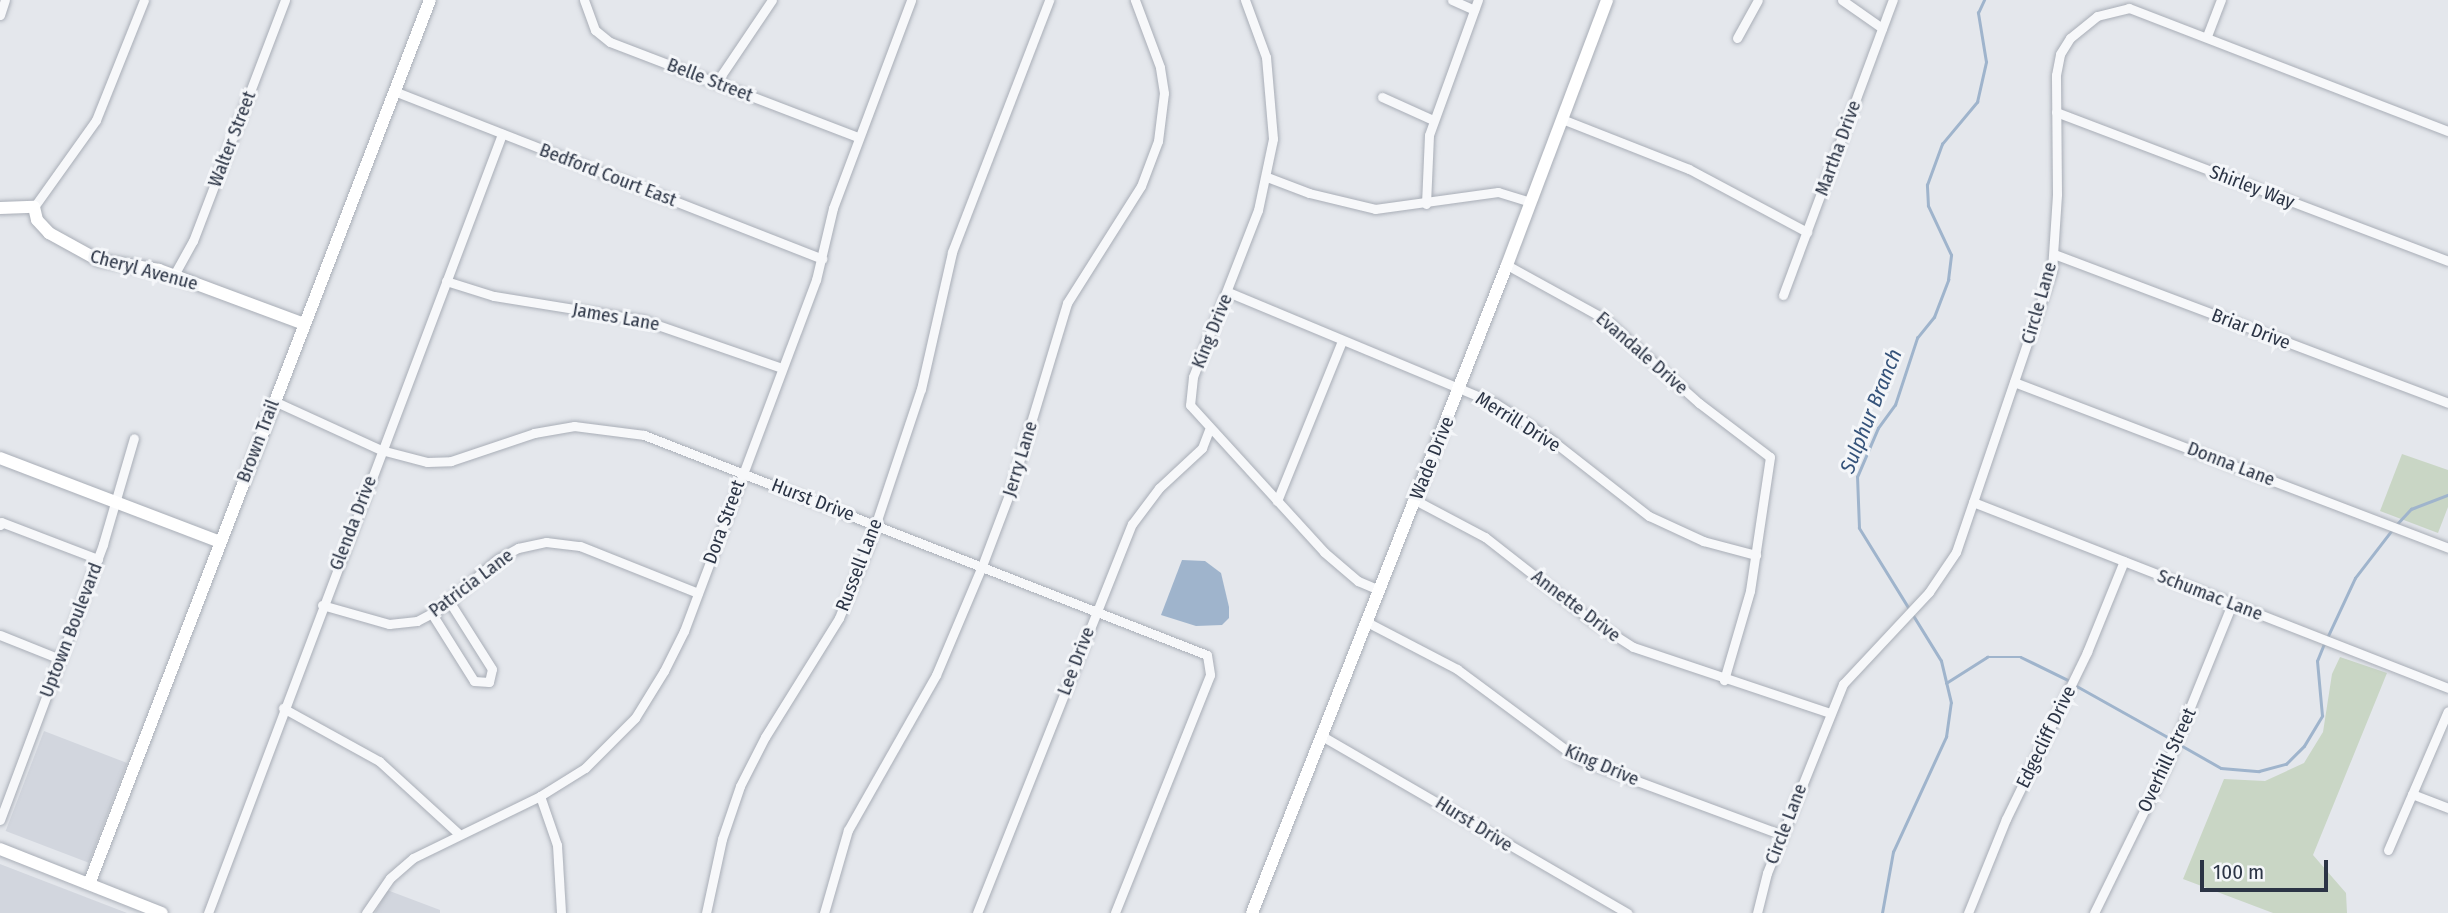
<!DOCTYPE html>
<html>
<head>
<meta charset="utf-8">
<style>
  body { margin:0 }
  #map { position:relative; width:2448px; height:913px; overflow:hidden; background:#e4e7ec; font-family:"Fira Sans Condensed",sans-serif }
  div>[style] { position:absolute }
  .built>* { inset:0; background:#d2d6de; transform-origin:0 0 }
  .green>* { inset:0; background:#c9d6c5 }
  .water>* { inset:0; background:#9fb4cc }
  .stream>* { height:2.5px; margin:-1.25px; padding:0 1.25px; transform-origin:1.25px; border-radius:1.25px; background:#9fb4cc }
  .roads { filter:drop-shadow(0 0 2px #a9aeb7) drop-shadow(0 0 2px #a9aeb7) }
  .street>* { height:9px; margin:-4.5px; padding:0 4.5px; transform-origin:4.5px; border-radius:4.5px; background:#f7f8fa }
  .secondary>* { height:12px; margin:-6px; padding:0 6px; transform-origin:6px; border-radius:6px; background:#fff }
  span { translate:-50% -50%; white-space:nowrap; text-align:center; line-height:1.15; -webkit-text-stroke:6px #f4f6f9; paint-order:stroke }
  .street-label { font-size:19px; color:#2b3445 }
  .water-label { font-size:21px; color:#34527a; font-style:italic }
  .scale { position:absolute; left:2200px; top:860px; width:128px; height:32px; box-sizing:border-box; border:4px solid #2b3445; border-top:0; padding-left:9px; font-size:21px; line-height:24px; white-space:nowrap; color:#2b3445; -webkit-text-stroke:5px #f4f6f9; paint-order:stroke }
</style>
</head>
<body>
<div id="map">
  <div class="built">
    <div style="left:44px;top:731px;width:89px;height:107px;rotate:21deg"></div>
    <div style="clip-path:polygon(0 864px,127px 913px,0 913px)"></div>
    <div style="clip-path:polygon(387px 890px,440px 910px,440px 913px,375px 913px)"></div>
  </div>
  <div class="green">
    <div style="clip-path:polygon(2402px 454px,2448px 470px,2448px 507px,2438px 533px,2380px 511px)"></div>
    <div style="clip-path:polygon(2340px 657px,2387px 673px,2313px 855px,2346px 893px,2347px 913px,2273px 913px,2183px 879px,2224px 779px,2265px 781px,2304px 763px,2323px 732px,2332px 674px)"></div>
  </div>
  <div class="water">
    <div style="clip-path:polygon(1182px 560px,1205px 561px,1221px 573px,1229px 607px,1229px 618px,1222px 625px,1196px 626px,1161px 615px)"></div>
  </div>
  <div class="stream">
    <div style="left:2396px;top:525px;width:22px;rotate:-47deg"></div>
    <div style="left:2411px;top:509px;width:40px;rotate:-21deg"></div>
    <div style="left:2327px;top:638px;width:66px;rotate:-65deg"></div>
    <div style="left:2355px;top:578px;width:61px;rotate:-52.4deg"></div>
    <div style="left:1946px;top:683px;width:49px;rotate:-32.4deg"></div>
    <div style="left:1987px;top:657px;width:34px"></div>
    <div style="left:2021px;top:657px;width:55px;rotate:26.1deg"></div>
    <div style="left:2075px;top:685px;width:112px;rotate:29.3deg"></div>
    <div style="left:2179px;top:744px;width:48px;rotate:29.7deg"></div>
    <div style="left:2221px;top:768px;width:38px;rotate:5deg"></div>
    <div style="left:2259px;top:771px;width:28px;rotate:-15deg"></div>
    <div style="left:2286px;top:764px;width:25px;rotate:-45deg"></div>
    <div style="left:2304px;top:746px;width:35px;rotate:-59deg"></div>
    <div style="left:2322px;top:716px;width:55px;rotate:-95.2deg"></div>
    <div style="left:2317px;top:661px;width:18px;rotate:-68deg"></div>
    <div style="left:1882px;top:913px;width:62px;rotate:-79.8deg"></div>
    <div style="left:1893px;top:852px;width:127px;rotate:-65.3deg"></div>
    <div style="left:1946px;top:737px;width:34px;rotate:-82deg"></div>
    <div style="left:1951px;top:703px;width:43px;rotate:-103.4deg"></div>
    <div style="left:1941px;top:661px;width:156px;rotate:-121.7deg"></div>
    <div style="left:1859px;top:528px;width:51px;rotate:-92.2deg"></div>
    <div style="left:1857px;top:477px;width:53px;rotate:-66.8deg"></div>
    <div style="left:1878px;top:428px;width:29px;rotate:-54deg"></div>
    <div style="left:1895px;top:405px;width:71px;rotate:-71.8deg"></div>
    <div style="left:1917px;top:338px;width:27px;rotate:-51deg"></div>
    <div style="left:1934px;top:317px;width:40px;rotate:-69deg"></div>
    <div style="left:1948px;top:280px;width:25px;rotate:-83deg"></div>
    <div style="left:1951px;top:255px;width:54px;rotate:-115.1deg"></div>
    <div style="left:1928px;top:206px;width:21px;rotate:-93deg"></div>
    <div style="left:1927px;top:185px;width:44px;rotate:-69.9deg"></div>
    <div style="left:1942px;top:144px;width:55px;rotate:-50.2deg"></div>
    <div style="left:1977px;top:102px;width:41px;rotate:-77.3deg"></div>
    <div style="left:1986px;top:62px;width:50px;rotate:-99.3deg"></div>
    <div style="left:1978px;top:13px;width:14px;rotate:-65deg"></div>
  </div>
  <div class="roads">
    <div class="street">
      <div style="left:584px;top:0;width:32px;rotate:70deg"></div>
      <div style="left:595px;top:30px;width:19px;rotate:39deg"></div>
      <div style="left:610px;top:42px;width:266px;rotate:21deg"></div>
      <div style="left:1245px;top:0;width:61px;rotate:69.8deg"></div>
      <div style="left:1266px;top:57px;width:82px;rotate:85.1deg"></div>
      <div style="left:1273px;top:139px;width:73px;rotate:101.9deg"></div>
      <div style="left:1258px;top:210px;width:179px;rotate:111.3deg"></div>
      <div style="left:1193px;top:377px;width:28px;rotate:96deg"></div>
      <div style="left:1190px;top:405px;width:199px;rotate:47.6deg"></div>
      <div style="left:1324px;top:552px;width:45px;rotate:40.5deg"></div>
      <div style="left:1358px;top:581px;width:23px;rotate:23deg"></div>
      <div style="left:1452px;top:0;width:24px;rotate:24deg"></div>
      <div style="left:1842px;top:0;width:49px;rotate:35deg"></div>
      <div style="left:0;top:15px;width:16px;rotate:-72deg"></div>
      <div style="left:2207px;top:36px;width:39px;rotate:-69deg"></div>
      <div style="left:1737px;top:38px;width:43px;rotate:-61.1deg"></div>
      <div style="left:716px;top:83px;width:100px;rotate:-56deg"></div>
      <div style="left:394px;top:91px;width:460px;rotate:21.4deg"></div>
      <div style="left:1382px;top:97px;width:56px;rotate:24.3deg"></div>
      <div style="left:2056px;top:112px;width:419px;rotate:20.8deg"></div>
      <div style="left:1562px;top:119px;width:136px;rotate:21.5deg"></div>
      <div style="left:1689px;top:169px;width:134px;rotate:28.1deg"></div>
      <div style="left:1267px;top:177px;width:45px;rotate:20.9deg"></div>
      <div style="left:1309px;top:193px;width:68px;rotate:13.6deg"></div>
      <div style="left:1375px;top:209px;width:124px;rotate:-7.9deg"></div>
      <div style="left:1498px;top:192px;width:34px;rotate:17deg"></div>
      <div style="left:1426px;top:204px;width:69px;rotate:-87.5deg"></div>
      <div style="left:1429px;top:135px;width:144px;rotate:-70.1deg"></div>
      <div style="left:34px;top:207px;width:107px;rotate:-54.5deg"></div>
      <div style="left:96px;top:120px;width:129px;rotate:-68.2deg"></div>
      <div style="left:2054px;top:254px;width:421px;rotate:20.7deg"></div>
      <div style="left:1507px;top:265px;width:112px;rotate:28.9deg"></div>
      <div style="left:1605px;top:319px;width:126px;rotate:41.8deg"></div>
      <div style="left:1699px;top:403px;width:89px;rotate:37.3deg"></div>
      <div style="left:1770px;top:457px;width:135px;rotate:98.5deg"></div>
      <div style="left:1750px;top:591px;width:93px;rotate:106.3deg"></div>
      <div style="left:174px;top:275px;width:39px;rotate:-61deg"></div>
      <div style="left:193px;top:241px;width:258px;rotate:-69.1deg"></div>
      <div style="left:446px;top:281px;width:50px;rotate:17.4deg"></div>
      <div style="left:494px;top:296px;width:151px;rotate:9.2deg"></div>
      <div style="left:643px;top:320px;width:147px;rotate:19.1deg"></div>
      <div style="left:1228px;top:292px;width:289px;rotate:22.6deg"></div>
      <div style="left:1495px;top:403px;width:64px;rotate:32.9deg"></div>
      <div style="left:1549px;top:438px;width:127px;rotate:38deg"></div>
      <div style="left:1649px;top:516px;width:60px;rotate:24.8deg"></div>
      <div style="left:1703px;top:541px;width:55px;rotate:14.8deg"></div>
      <div style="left:1783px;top:295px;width:315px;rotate:-69.6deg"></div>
      <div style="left:2014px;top:382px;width:465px;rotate:20.9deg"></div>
      <div style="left:274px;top:401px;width:118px;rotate:24.6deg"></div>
      <div style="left:381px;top:450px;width:48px;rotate:14.6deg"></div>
      <div style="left:427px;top:462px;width:24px;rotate:-2deg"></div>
      <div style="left:451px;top:461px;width:88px;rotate:-18.6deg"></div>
      <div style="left:534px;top:433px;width:41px;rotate:-9.9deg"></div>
      <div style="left:574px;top:426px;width:71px;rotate:7.3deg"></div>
      <div style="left:644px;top:435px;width:604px;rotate:21.34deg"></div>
      <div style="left:1207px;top:655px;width:20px;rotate:81deg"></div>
      <div style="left:1210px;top:675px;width:256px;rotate:111.8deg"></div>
      <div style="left:1415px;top:500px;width:79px;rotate:27.9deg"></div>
      <div style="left:1485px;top:537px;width:135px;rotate:38.1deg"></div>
      <div style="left:1591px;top:620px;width:50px;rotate:32.7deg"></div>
      <div style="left:1633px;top:647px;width:208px;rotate:18.5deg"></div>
      <div style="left:1277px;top:501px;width:173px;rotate:-67.9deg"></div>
      <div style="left:1973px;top:502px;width:510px;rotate:21.38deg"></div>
      <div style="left:0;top:525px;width:3px;rotate:-72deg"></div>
      <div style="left:1px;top:522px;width:104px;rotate:20.9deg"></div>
      <div style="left:322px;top:605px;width:70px;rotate:15.8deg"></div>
      <div style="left:389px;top:624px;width:28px;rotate:-6deg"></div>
      <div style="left:417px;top:621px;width:24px;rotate:-28deg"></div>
      <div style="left:438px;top:610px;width:79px;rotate:-40.4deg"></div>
      <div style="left:498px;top:559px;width:23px;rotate:-29deg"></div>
      <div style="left:518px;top:548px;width:29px;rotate:-12deg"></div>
      <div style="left:546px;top:542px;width:34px;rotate:7deg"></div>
      <div style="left:580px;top:546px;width:127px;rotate:21.7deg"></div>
      <div style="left:432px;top:614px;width:79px;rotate:57.9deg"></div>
      <div style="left:474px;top:681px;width:15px;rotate:4deg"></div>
      <div style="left:489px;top:682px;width:13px;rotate:-77deg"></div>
      <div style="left:492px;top:669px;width:80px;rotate:-122.3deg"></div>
      <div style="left:1367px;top:622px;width:102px;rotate:27.6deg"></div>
      <div style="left:1457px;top:669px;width:151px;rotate:36.6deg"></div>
      <div style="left:1578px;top:759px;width:218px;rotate:20.4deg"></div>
      <div style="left:0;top:635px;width:65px;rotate:21.8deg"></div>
      <div style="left:283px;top:708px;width:110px;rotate:28.9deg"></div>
      <div style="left:379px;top:761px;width:108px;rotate:42.4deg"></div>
      <div style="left:1322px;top:736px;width:353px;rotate:30.1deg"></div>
      <div style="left:2412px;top:794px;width:39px;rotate:21deg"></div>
      <div style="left:540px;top:796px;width:52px;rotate:70.9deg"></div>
      <div style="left:557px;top:845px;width:68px;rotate:86.6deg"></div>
      <div style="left:0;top:820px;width:295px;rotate:-69.5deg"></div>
      <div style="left:103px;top:544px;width:110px;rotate:-73.7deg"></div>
      <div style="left:2388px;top:850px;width:151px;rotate:-66.7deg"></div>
      <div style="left:208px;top:913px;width:833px;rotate:-69.32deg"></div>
      <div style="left:366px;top:913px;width:42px;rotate:-55.6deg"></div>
      <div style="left:390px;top:878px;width:30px;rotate:-41deg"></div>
      <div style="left:413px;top:858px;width:141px;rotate:-26deg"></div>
      <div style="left:540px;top:796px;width:53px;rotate:-31.9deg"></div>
      <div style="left:585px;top:768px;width:71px;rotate:-45deg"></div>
      <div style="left:635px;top:718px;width:55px;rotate:-58.3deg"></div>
      <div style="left:664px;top:671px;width:45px;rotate:-63.4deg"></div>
      <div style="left:684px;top:631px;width:375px;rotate:-69.4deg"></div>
      <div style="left:816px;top:280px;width:74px;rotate:-76.7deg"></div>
      <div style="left:833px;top:208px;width:222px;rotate:-69.4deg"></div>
      <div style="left:706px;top:913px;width:76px;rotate:-77.8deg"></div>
      <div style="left:722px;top:839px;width:56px;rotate:-71.2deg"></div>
      <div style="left:740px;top:786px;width:55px;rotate:-63deg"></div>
      <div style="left:765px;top:737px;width:140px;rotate:-58.1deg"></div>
      <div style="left:839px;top:618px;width:80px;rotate:-67.9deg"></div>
      <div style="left:869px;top:544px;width:163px;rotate:-71.5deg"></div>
      <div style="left:921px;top:389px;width:140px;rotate:-77.2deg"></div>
      <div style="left:952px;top:252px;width:270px;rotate:-68.9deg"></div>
      <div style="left:824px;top:913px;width:86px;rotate:-73.9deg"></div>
      <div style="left:848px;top:830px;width:178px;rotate:-60.4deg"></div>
      <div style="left:936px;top:675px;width:118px;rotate:-67.1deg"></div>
      <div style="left:982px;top:566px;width:79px;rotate:-69.3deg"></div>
      <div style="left:1010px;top:492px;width:197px;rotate:-73.2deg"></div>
      <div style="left:1067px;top:303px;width:138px;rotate:-57.7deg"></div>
      <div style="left:1141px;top:186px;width:48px;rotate:-69.3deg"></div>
      <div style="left:1158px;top:141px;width:48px;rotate:-82.9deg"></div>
      <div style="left:1164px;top:93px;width:26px;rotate:-99deg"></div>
      <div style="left:1160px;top:67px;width:72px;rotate:-110.5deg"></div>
      <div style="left:977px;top:913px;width:419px;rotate:-68.3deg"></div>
      <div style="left:1132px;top:524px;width:45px;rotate:-53.1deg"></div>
      <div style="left:1159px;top:488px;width:59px;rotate:-42.9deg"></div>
      <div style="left:1202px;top:448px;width:19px;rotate:-69deg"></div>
      <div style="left:1757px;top:913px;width:41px;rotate:-76deg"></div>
      <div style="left:1767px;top:873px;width:204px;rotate:-68.1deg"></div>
      <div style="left:1843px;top:684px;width:126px;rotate:-46.9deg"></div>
      <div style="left:1929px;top:592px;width:48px;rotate:-56deg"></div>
      <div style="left:1956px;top:552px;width:298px;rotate:-71.2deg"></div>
      <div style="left:2052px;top:270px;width:76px;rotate:-86.2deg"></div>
      <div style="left:2057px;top:194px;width:119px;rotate:-90.5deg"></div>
      <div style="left:2056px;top:75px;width:21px;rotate:-79deg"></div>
      <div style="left:2060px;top:54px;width:19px;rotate:-58deg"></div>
      <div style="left:2070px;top:38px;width:35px;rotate:-39deg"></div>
      <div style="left:2097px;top:16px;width:33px;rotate:-14deg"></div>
      <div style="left:2129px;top:8px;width:342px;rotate:21.1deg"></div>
      <div style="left:1968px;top:913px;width:101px;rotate:-68deg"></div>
      <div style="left:2006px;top:819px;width:186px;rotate:-64.1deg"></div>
      <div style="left:2087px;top:652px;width:98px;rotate:-67.9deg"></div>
      <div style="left:2094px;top:913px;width:166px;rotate:-63.9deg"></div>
      <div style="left:2167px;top:764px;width:173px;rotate:-67.9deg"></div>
    </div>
    <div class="secondary">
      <div style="left:0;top:208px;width:34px;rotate:-2deg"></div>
      <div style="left:34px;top:207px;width:13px;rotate:77deg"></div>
      <div style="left:37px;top:220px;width:18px;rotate:47deg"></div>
      <div style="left:49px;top:233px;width:56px;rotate:28.9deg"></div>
      <div style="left:98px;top:260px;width:62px;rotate:9.3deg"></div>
      <div style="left:159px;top:270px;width:155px;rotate:20.4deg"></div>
      <div style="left:0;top:458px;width:235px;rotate:20.9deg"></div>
      <div style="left:0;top:849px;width:174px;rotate:21.6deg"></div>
      <div style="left:89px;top:884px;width:947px;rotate:-68.91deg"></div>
      <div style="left:1252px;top:913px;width:696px;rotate:-68.52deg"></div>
      <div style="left:1507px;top:265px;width:283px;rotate:-69.3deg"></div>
    </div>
  </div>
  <div class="street-label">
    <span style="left:710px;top:80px;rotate:21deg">Belle Street</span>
    <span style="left:232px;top:139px;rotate:-69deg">Walter Street</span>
    <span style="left:1838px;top:148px;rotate:-70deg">Martha Drive</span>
    <span style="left:608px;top:175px;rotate:21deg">Bedford Court East</span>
    <span style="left:2252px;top:187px;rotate:21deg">Shirley Way</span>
    <span style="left:144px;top:270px;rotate:15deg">Cheryl Avenue</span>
    <span style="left:2039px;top:303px;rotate:-74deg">Circle Lane</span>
    <span style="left:616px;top:317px;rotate:10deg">James Lane</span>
    <span style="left:2251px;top:329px;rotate:21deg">Briar Drive</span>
    <span style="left:1212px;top:331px;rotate:-68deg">King Drive</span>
    <span style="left:1642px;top:353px;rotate:41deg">Evandale Drive</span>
    <span style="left:1518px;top:422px;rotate:32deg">Merrill Drive</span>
    <span style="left:258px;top:441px;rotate:-69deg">Brown Trail</span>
    <span style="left:1432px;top:458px;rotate:-68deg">Wade Drive</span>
    <span style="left:1020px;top:459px;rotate:-73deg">Jerry Lane</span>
    <span style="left:2231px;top:464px;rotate:21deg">Donna Lane</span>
    <span style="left:813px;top:500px;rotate:21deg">Hurst Drive</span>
    <span style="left:724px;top:522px;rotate:-70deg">Dora Street</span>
    <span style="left:353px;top:523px;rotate:-69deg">Glenda Drive</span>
    <span style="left:859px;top:565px;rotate:-69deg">Russell Lane</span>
    <span style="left:471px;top:583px;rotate:-37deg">Patricia Lane</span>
    <span style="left:2210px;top:595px;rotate:21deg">Schumac Lane</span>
    <span style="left:1576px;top:606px;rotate:37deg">Annette Drive</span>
    <span style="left:71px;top:630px;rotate:-69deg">Uptown Boulevard</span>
    <span style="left:1076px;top:661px;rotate:-69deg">Lee Drive</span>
    <span style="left:2046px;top:737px;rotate:-64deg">Edgecliff Drive</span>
    <span style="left:2167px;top:760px;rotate:-65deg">Overhill Street</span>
    <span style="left:1602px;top:765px;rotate:23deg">King Drive</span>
    <span style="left:1474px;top:824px;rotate:32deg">Hurst Drive</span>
    <span style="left:1786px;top:824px;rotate:-69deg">Circle Lane</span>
  </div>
  <div class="water-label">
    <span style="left:1871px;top:411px;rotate:-68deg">Sulphur Branch</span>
  </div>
  <div class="scale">100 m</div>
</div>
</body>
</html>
